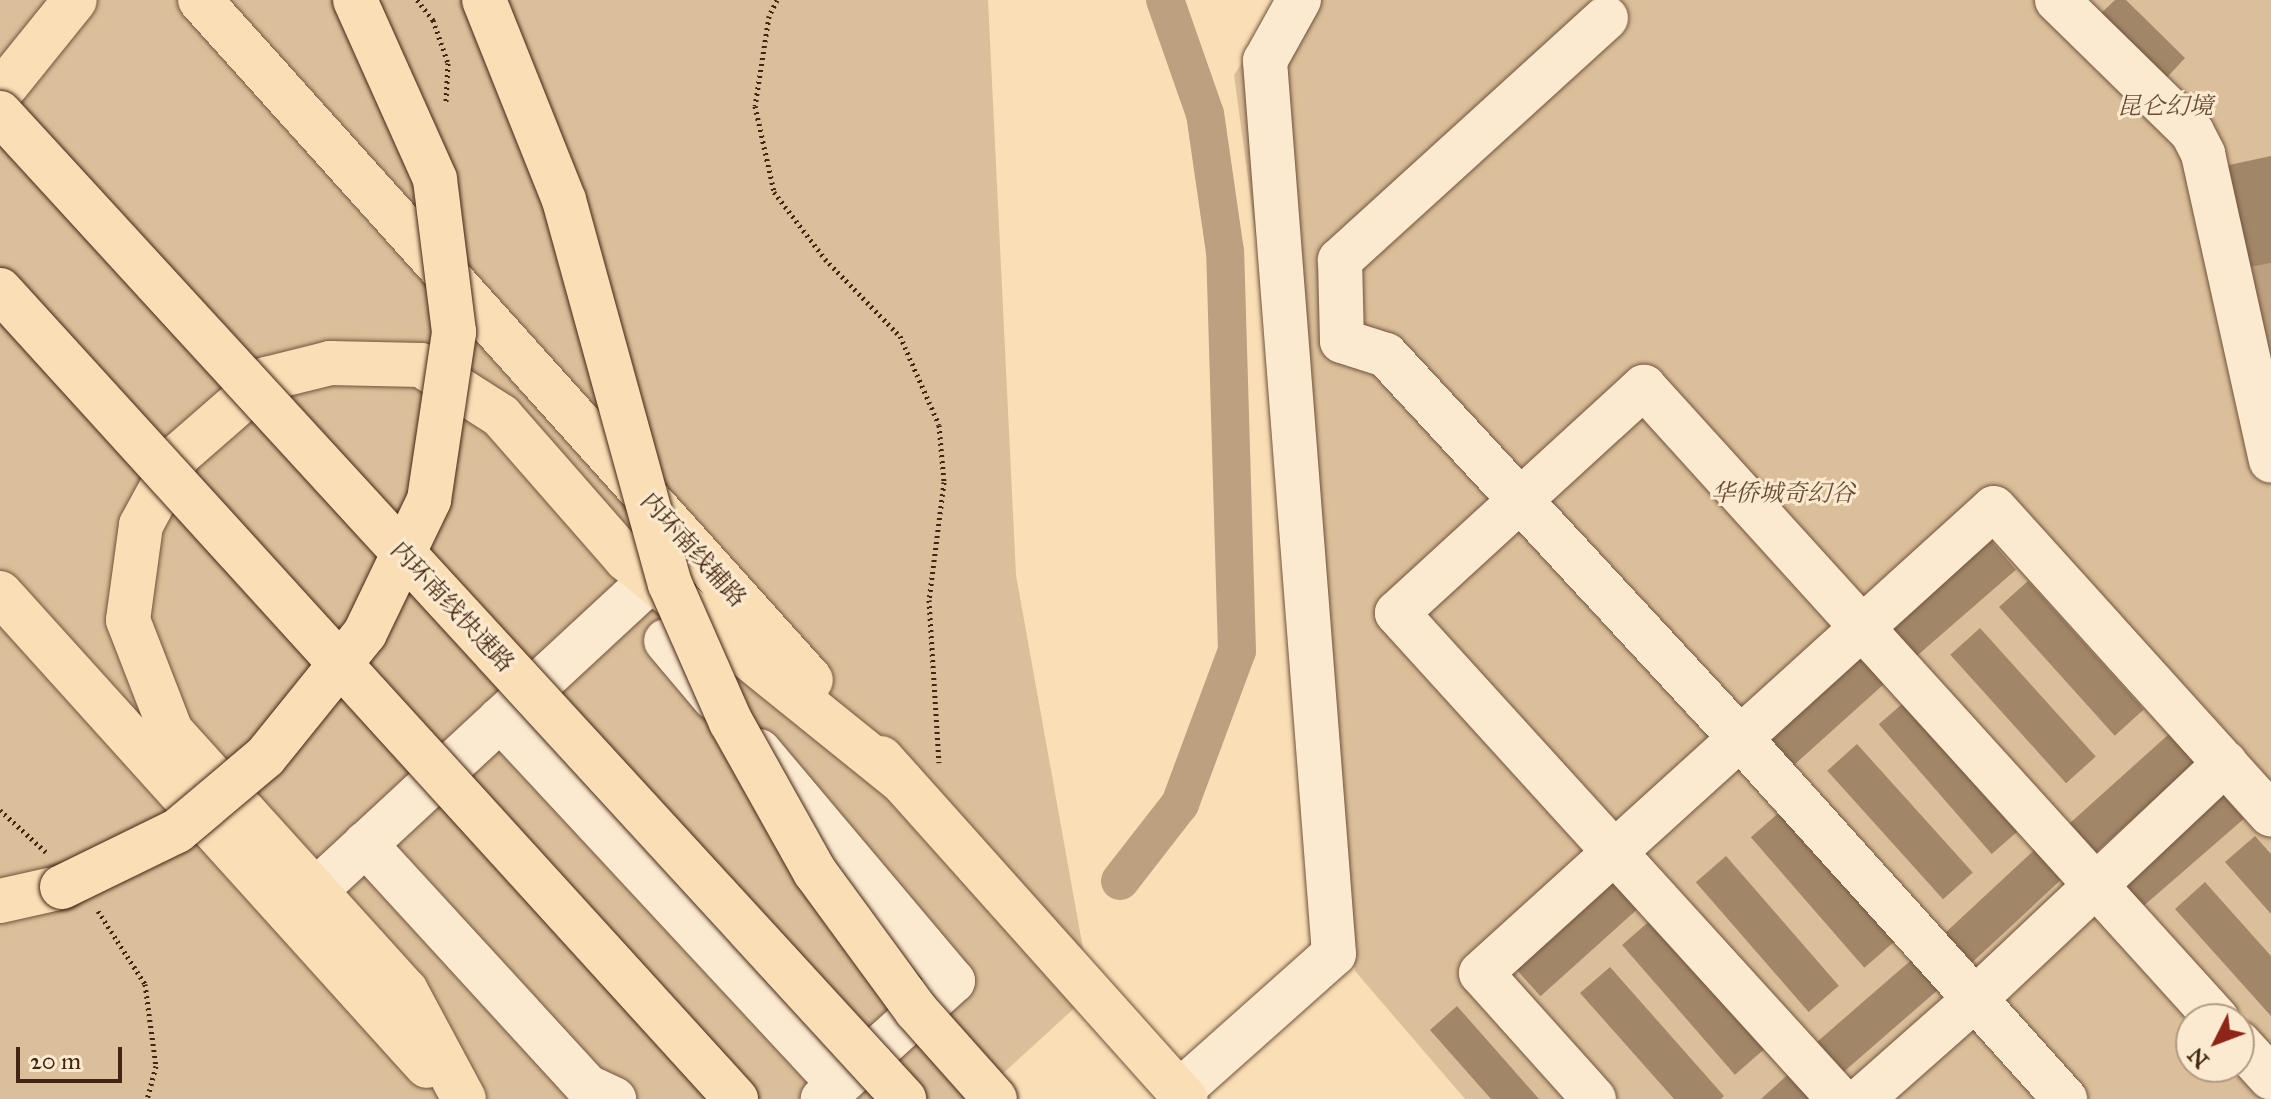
<!DOCTYPE html>
<html>
<head>
<meta charset="utf-8">
<style>
  body { margin:0 }
  #map { position:relative; width:2271px; height:1099px; overflow:hidden; background:#fadfb6; font-family:"IM FELL Great Primer","Noto Serif SC",serif }
  div>[style] { position:absolute }
  .green>* { inset:0; background:#dbbf9a }
  .water>* { inset:0; background:#bca07f }
  .canal>* { height:38px; margin:-19px; padding:0 19px; transform-origin:19px; border-radius:19px; background:#bca07f }
  .building>* { inset:0; background:#a28668; transform-origin:0 0 }
  .path>* { height:5px; margin-top:-2.5px; transform-origin:0; background:repeating-linear-gradient(90deg,#432513 0 2px,transparent 0 6px) }
  .roads { filter:drop-shadow(0 0 2px #71543c) drop-shadow(0 0 2px #71543c) }
  .minor>* { height:44px; margin:-22px; padding:0 22px; transform-origin:22px; border-radius:22px; background:#fcead0 }
  .major>* { height:44px; margin:-22px; padding:0 22px; transform-origin:22px; border-radius:22px; background:#fadfb6 }
  .highway>* { height:44px; margin:-22px; padding:0 22px; transform-origin:22px; border-radius:22px; background:#fadfb6 }
  .bridges { filter:drop-shadow(0 0 2px #432513) drop-shadow(0 0 2px #432513) }
  .highway-bridge>* { height:44px; margin:-22px; padding:0 22px; transform-origin:22px; border-radius:22px; background:#fadfb6 }
  span { translate:-50% -50%; white-space:nowrap; text-align:center; line-height:1.15; -webkit-text-stroke:6px #fcead0; paint-order:stroke }
  .park-label { font-size:24px; color:#694c35; font-style:italic }
  .street-label { font-size:24px; color:#432513 }
  .north { position:absolute; left:2175px; top:1003px; width:80px; height:80px; box-sizing:border-box; background:#fcead0; border:2px solid #b29b84; border-radius:50%; rotate:228deg; font-size:22px; font-weight:700; line-height:32px; text-align:center; color:#432513 }
  .north::after { content:''; display:block; margin:auto; width:28px; height:36px; background:#8f2418; clip-path:polygon(50% 0,100% 100%,50% 72%,0 100%) }
  .scale { position:absolute; left:16px; top:1047px; width:106px; height:36px; box-sizing:border-box; border:4px solid #432513; border-top:0; padding-left:10px; font-size:24px; line-height:28px; white-space:nowrap; color:#432513; -webkit-text-stroke:6px #fcead0; paint-order:stroke }
</style>
</head>
<body>
<div id="map">
  <div class="green">
    <div style="clip-path:polygon(0 0,988px 0,1016px 575px,1091px 993px,975px 1099px,0 1099px)"></div>
    <div style="clip-path:polygon(evenodd,1284px 0,2271px 0,2271px 1099px,1465px 1099px,1355px 971px,1234px 75px,1284px 0,2191px 1019px,2239px 1019px,2239px 1067px,2191px 1067px,2191px 1019px)"></div>
  </div>
  <div class="water">
    <div style="clip-path:polygon(2271px 263px,2271px 400px,2238px 270px)"></div>
  </div>
  <div class="canal">
    <div style="left:1120px;top:881px;width:98px;rotate:-52.1deg"></div>
    <div style="left:1180px;top:804px;width:163px;rotate:-69.6deg"></div>
    <div style="left:1237px;top:651px;width:399px;rotate:-91.7deg"></div>
    <div style="left:1225px;top:252px;width:139px;rotate:-98.2deg"></div>
    <div style="left:1205px;top:114px;width:121px;rotate:-109.3deg"></div>
  </div>
  <div class="building">
    <div style="clip-path:polygon(2115px 0,2126px 0,2185px 58px,2158px 87px,2092px 22px)"></div>
    <div style="clip-path:polygon(2271px 156px,2271px 263px,2237px 270px,2215px 168px)"></div>
    <div style="left:1991px;top:541px;width:38px;height:138px;rotate:49deg"></div>
    <div style="left:2028px;top:581px;width:173px;height:39px;rotate:48deg"></div>
    <div style="left:1980px;top:628px;width:173px;height:40px;rotate:48deg"></div>
    <div style="left:1869px;top:645px;width:39px;height:139px;rotate:48deg"></div>
    <div style="left:1909px;top:698px;width:172px;height:40px;rotate:49deg"></div>
    <div style="left:2169px;top:734px;width:39px;height:138px;rotate:48deg"></div>
    <div style="left:1857px;top:744px;width:173px;height:40px;rotate:48deg"></div>
    <div style="left:2219px;top:790px;width:38px;height:138px;rotate:49deg"></div>
    <div style="left:1781px;top:811px;width:173px;height:40px;rotate:49deg"></div>
    <div style="clip-path:polygon(2255px 836px,2271px 854px,2271px 914px,2225px 862px)"></div>
    <div style="left:2046px;top:839px;width:40px;height:138px;rotate:47deg"></div>
    <div style="left:1726px;top:856px;width:172px;height:40px;rotate:49deg"></div>
    <div style="left:1617px;top:875px;width:39px;height:138px;rotate:48deg"></div>
    <div style="clip-path:polygon(2205px 882px,2271px 956px,2271px 1016px,2175px 909px)"></div>
    <div style="left:1653px;top:918px;width:172px;height:41px;rotate:49deg"></div>
    <div style="left:1917px;top:955px;width:40px;height:139px;rotate:49deg"></div>
    <div style="clip-path:polygon(1610px 967px,1724px 1096px,1721px 1099px,1674px 1099px,1580px 993px)"></div>
    <div style="clip-path:polygon(1457px 1006px,1539px 1099px,1491px 1099px,1430px 1030px)"></div>
    <div style="clip-path:polygon(1795px 1068px,1819px 1099px,1761px 1099px)"></div>
  </div>
  <div class="path">
    <div style="left:417px;top:0;width:26px;rotate:51deg"></div>
    <div style="left:433px;top:20px;width:46px;rotate:70.8deg"></div>
    <div style="left:448px;top:63px;width:39px;rotate:93deg"></div>
    <div style="left:777px;top:0;width:18px;rotate:117deg"></div>
    <div style="left:769px;top:16px;width:91px;rotate:98.8deg"></div>
    <div style="left:755px;top:106px;width:88px;rotate:77.5deg"></div>
    <div style="left:774px;top:192px;width:84px;rotate:52.7deg"></div>
    <div style="left:825px;top:259px;width:107px;rotate:45.8deg"></div>
    <div style="left:900px;top:336px;width:97px;rotate:66.3deg"></div>
    <div style="left:939px;top:425px;width:57px;rotate:85deg"></div>
    <div style="left:944px;top:482px;width:119px;rotate:97.2deg"></div>
    <div style="left:929px;top:600px;width:163px;rotate:86.5deg"></div>
    <div style="left:0;top:810px;width:62px;rotate:42.4deg"></div>
    <div style="left:98px;top:911px;width:87px;rotate:57.2deg"></div>
    <div style="left:145px;top:984px;width:83px;rotate:82.4deg"></div>
    <div style="left:156px;top:1066px;width:34px;rotate:105deg"></div>
  </div>
  <div class="roads">
    <div class="minor">
      <div style="left:2057px;top:0;width:189px;rotate:44.4deg"></div>
      <div style="left:2192px;top:132px;width:25px;rotate:63deg"></div>
      <div style="left:2203px;top:154px;width:314px;rotate:77.5deg"></div>
      <div style="left:1606px;top:18px;width:360px;rotate:137.7deg"></div>
      <div style="left:1340px;top:260px;width:81px;rotate:88.6deg"></div>
      <div style="left:1342px;top:341px;width:46px;rotate:17.7deg"></div>
      <div style="left:1386px;top:355px;width:522px;rotate:47.25deg"></div>
      <div style="left:1740px;top:738px;width:486px;rotate:48deg"></div>
      <div style="left:666px;top:641px;width:75px;rotate:49.9deg"></div>
      <div style="left:500px;top:719px;width:498px;rotate:47.1deg"></div>
      <div style="left:759px;top:751px;width:301px;rotate:49.9deg"></div>
      <div style="left:953px;top:981px;width:176px;rotate:137.8deg"></div>
      <div style="left:365px;top:844px;width:330px;rotate:47.5deg"></div>
      <div style="left:588px;top:1087px;width:29px;rotate:25deg"></div>
      <div style="left:315px;top:891px;width:459px;rotate:-42.8deg"></div>
      <div style="left:2239px;top:1043px;width:47px;rotate:47.6deg"></div>
      <div style="left:1180px;top:1091px;width:206px;rotate:-41.7deg"></div>
      <div style="left:1334px;top:954px;width:896px;rotate:-94.42deg"></div>
      <div style="left:1265px;top:61px;width:70px;rotate:-60.9deg"></div>
      <div style="left:1594px;top:1099px;width:169px;rotate:-131.9deg"></div>
      <div style="left:1481px;top:973px;width:692px;rotate:-42.19deg"></div>
      <div style="left:1994px;top:508px;width:413px;rotate:47.9deg"></div>
      <div style="left:1839px;top:1099px;width:657px;rotate:-132.29deg"></div>
      <div style="left:1397px;top:613px;width:335px;rotate:-42.5deg"></div>
      <div style="left:1644px;top:387px;width:853px;rotate:47.8deg"></div>
      <div style="left:1862px;top:1099px;width:151px;rotate:-41.5deg"></div>
      <div style="left:1975px;top:999px;width:344px;rotate:-43.3deg"></div>
    </div>
    <div class="major">
      <div style="left:200px;top:0;width:914px;rotate:48.06deg"></div>
      <div style="left:0;top:93px;width:119px;rotate:-51.1deg"></div>
      <div style="left:0;top:593px;width:637px;rotate:47.93deg"></div>
      <div style="left:881px;top:758px;width:457px;rotate:48.2deg"></div>
      <div style="left:464px;top:1099px;width:123px;rotate:-118.2deg"></div>
      <div style="left:406px;top:991px;width:350px;rotate:-132.1deg"></div>
      <div style="left:171px;top:731px;width:119px;rotate:-111.2deg"></div>
      <div style="left:128px;top:620px;width:96px;rotate:-82.2deg"></div>
      <div style="left:141px;top:525px;width:80px;rotate:-61.5deg"></div>
      <div style="left:179px;top:455px;width:116px;rotate:-41.1deg"></div>
      <div style="left:266px;top:379px;width:66px;rotate:-14deg"></div>
      <div style="left:330px;top:363px;width:91px;rotate:1.3deg"></div>
      <div style="left:421px;top:365px;width:95px;rotate:32.5deg"></div>
      <div style="left:501px;top:416px;width:190px;rotate:48.8deg"></div>
      <div style="left:626px;top:559px;width:353px;rotate:38.9deg"></div>
    </div>
    <div class="highway">
      <div style="left:0;top:901px;width:64px;rotate:-12.7deg"></div>
    </div>
  </div>
  <div class="bridges">
    <div class="highway-bridge">
      <div style="left:484px;top:0;width:215px;rotate:68.2deg"></div>
      <div style="left:564px;top:200px;width:398px;rotate:74.6deg"></div>
      <div style="left:670px;top:584px;width:151px;rotate:66.2deg"></div>
      <div style="left:731px;top:722px;width:172px;rotate:60.8deg"></div>
      <div style="left:815px;top:872px;width:171px;rotate:53.8deg"></div>
      <div style="left:916px;top:1010px;width:119px;rotate:48.4deg"></div>
      <div style="left:0;top:113px;width:1338px;rotate:47.48deg"></div>
      <div style="left:0;top:290px;width:1094px;rotate:47.71deg"></div>
      <div style="left:62px;top:887px;width:128px;rotate:-26deg"></div>
      <div style="left:177px;top:831px;width:115px;rotate:-40.1deg"></div>
      <div style="left:265px;top:757px;width:159px;rotate:-51.1deg"></div>
      <div style="left:365px;top:633px;width:148px;rotate:-64.3deg"></div>
      <div style="left:429px;top:500px;width:170px;rotate:-81.5deg"></div>
      <div style="left:454px;top:332px;width:154px;rotate:-97.1deg"></div>
      <div style="left:435px;top:179px;width:196px;rotate:-114.1deg"></div>
    </div>
  </div>
  <div class="park-label">
    <span style="left:2165px;top:107px">昆仑幻境</span>
    <span style="left:1783px;top:494px">华侨城奇幻谷</span>
  </div>
  <div class="street-label">
    <span style="left:693px;top:550px;rotate:48deg">内环南线辅路</span>
    <span style="left:452px;top:607px;rotate:47deg">内环南线快速路</span>
  </div>
  <div class="north">N</div>
  <div class="scale">20 m</div>
</div>
</body>
</html>
